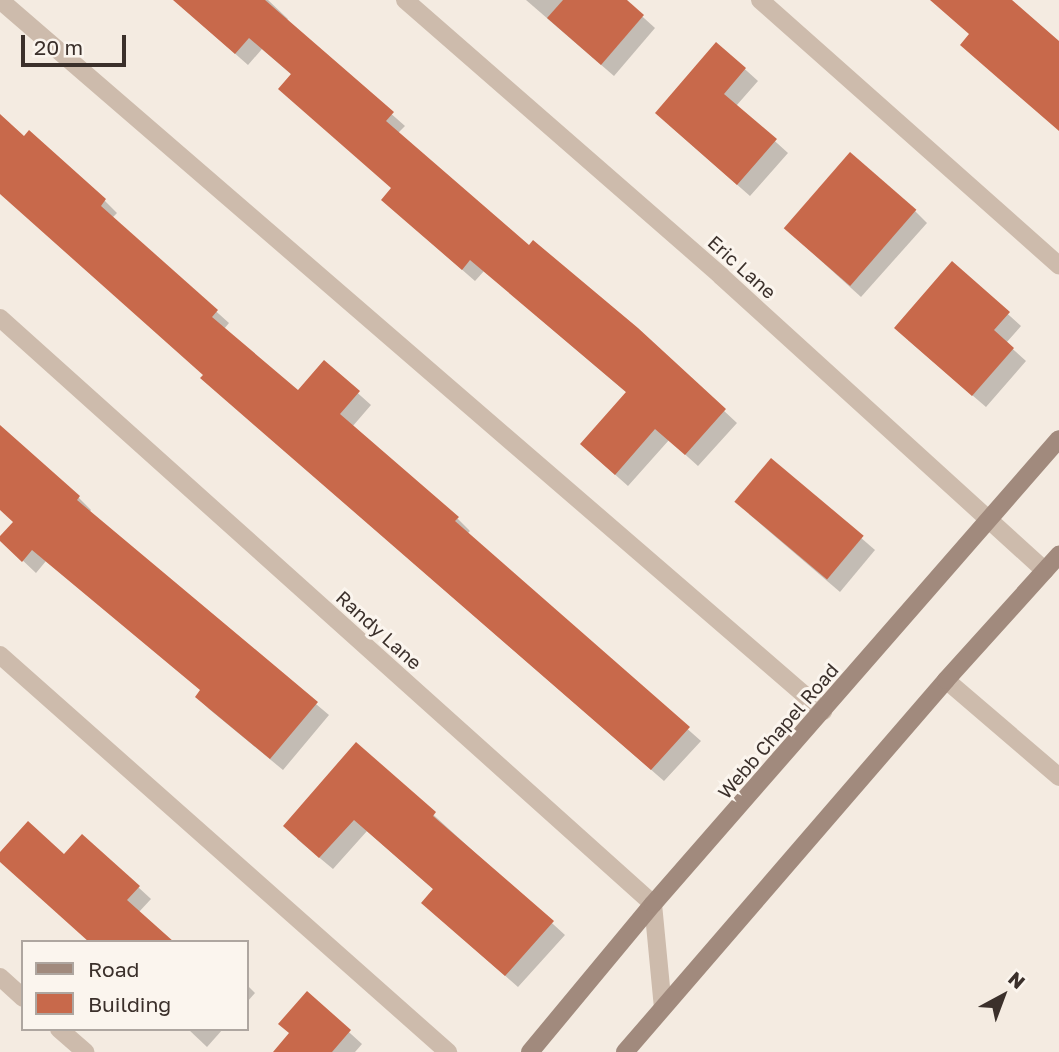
<!DOCTYPE html>
<html>
<head>
<meta charset="utf-8">
<style>
  body { margin:0 }
  #map { position:relative; width:1059px; height:1052px; overflow:hidden; background:#f4ebe1; font-family:"Golos Text",sans-serif }
  div>[style] { position:absolute }
  .shadow>* { inset:0; background:#0003 }
  .building>* { inset:0; background:#c8694b; transform-origin:0 0 }
  .lane>* { height:18px; margin:-9px; padding:0 9px; transform-origin:9px; border-radius:9px; background:#cdbbac }
  .street>* { height:18px; margin:-9px; padding:0 9px; transform-origin:9px; border-radius:9px; background:#cdbbac }
  .secondary>* { height:18px; margin:-9px; padding:0 9px; transform-origin:9px; border-radius:9px; background:#a18a7d }
  span { translate:-50% -50%; white-space:nowrap; text-align:center; line-height:1.15; -webkit-text-stroke:6px #fbf5ee; paint-order:stroke }
  .street-label { font-size:19px; color:#3b302b }
  .legend { position:absolute; left:21px; top:940px; width:228px; height:91px; box-sizing:border-box; background:#fbf5ee; border:2px solid #aea6a0; margin:0; padding:9px 12px; list-style:none; font-size:21px; color:#3b302b }
  .legend li { display:flex; align-items:center; gap:14px; height:35px }
  .legend b { width:35px; border:2px solid #aea6a0 }
  .north { position:absolute; left:968px; top:961px; width:70px; height:70px; -webkit-text-stroke:5px #fbf5ee; paint-order:stroke; rotate:41deg; font-size:19px; font-weight:700; line-height:28px; text-align:center; color:#3b302b }
  .north::after { content:''; display:block; margin:auto; width:24px; height:32px; background:#3b302b; clip-path:polygon(50% 0,100% 100%,50% 72%,0 100%) }
  .scale { position:absolute; left:21px; top:35px; width:105px; height:32px; box-sizing:border-box; border:4px solid #3b302b; border-top:0; padding-left:9px; font-size:21px; line-height:24px; white-space:nowrap; color:#3b302b; -webkit-text-stroke:5px #fbf5ee; paint-order:stroke }
</style>
</head>
<body>
<div id="map">
  <div class="shadow">
    <div style="clip-path:polygon(174px 0,268px 0,288px 19px,286px 21px,405px 126px,398px 133px,529px 247px,637px 330px,737px 423px,698px 466px,669px 440px,628px 486px,594px 456px,627px 393px,484px 271px,475px 281px,396px 212px,393px 189px,292px 75px,262px 49px,248px 65px)"></div>
    <div style="clip-path:polygon(526px 0,624px 0,655px 28px,614px 76px)"></div>
    <div style="clip-path:polygon(717px 44px,758px 81px,736px 106px,788px 153px,750px 196px,669px 125px)"></div>
    <div style="clip-path:polygon(0 116px,24px 138px,29px 132px,105px 201px,117px 213px,112px 218px,229px 323px,224px 329px,298px 393px,324px 363px,371px 405px,352px 427px,457px 518px,470px 531px,467px 534px,701px 741px,664px 781px,215px 390px,205px 375px,0 193px)"></div>
    <div style="clip-path:polygon(915px 211px,927px 223px,861px 297px,797px 239px)"></div>
    <div style="clip-path:polygon(952px 264px,1021px 326px,1006px 343px,1026px 361px,986px 407px,908px 340px)"></div>
    <div style="clip-path:polygon(0 429px,79px 498px,91px 510px,89px 513px,329px 715px,283px 770px,209px 709px,197px 697px,202px 691px,46px 561px,36px 573px,0 539px,15px 522px,0 509px)"></div>
    <div style="clip-path:polygon(771px 460px,875px 550px,840px 592px,749px 514px)"></div>
    <div style="clip-path:polygon(357px 745px,565px 935px,518px 987px,436px 915px,434px 890px,367px 831px,333px 869px,297px 839px)"></div>
    <div style="clip-path:polygon(0 854px,64px 857px,138px 887px,151px 899px,138px 913px,0 861px)"></div>
    <div style="clip-path:polygon(247px 985px,255px 993px,247px 1002px)"></div>
    <div style="clip-path:polygon(307px 994px,362px 1044px,355px 1052px,275px 1052px,291px 1034px)"></div>
    <div style="clip-path:polygon(188px 1029px,223px 1029px,207px 1047px)"></div>
  </div>
  <div class="building">
    <div style="clip-path:polygon(173px 0,265px 0,394px 112px,386px 121px,529px 245px,533px 240px,638px 328px,726px 409px,685px 455px,655px 429px,615px 475px,580px 444px,626px 392px,470px 260px,462px 270px,381px 200px,391px 188px,278px 89px,291px 74px,249px 38px,235px 54px)"></div>
    <div style="clip-path:polygon(563px 0,627px 0,644px 15px,601px 65px,547px 18px)"></div>
    <div style="clip-path:polygon(930px 0,1012px 0,1059px 41px,1059px 131px,960px 45px,969px 34px)"></div>
    <div style="clip-path:polygon(716px 42px,746px 68px,724px 94px,777px 139px,737px 185px,655px 113px)"></div>
    <div style="clip-path:polygon(0 114px,24px 136px,29px 130px,106px 199px,101px 206px,218px 310px,212px 317px,298px 390px,324px 360px,360px 391px,340px 414px,459px 517px,455px 521px,690px 727px,651px 770px,200px 378px,203px 375px,0 194px)"></div>
    <div style="left:850px;top:152px;width:88px;height:101px;rotate:41deg"></div>
    <div style="clip-path:polygon(952px 261px,1010px 312px,994px 330px,1014px 348px,972px 396px,894px 328px)"></div>
    <div style="clip-path:polygon(0 425px,80px 496px,77px 500px,318px 702px,270px 759px,195px 697px,200px 690px,32px 550px,22px 562px,0 541px,0 536px,13px 522px,0 510px)"></div>
    <div style="left:771px;top:458px;width:121px;height:57px;rotate:40deg"></div>
    <div style="clip-path:polygon(356px 742px,436px 812px,433px 816px,554px 921px,505px 976px,421px 903px,433px 889px,354px 820px,319px 858px,283px 826px)"></div>
    <div style="clip-path:polygon(28px 821px,64px 854px,82px 834px,140px 886px,127px 900px,174px 942px,89px 942px,0 862px,0 852px)"></div>
    <div style="clip-path:polygon(307px 991px,351px 1030px,332px 1052px,273px 1052px,289px 1033px,278px 1024px)"></div>
  </div>
  <div class="lane">
    <div style="left:0;top:0;width:1088px;rotate:40.82deg"></div>
    <div style="left:760px;top:0;width:400px;rotate:41.6deg"></div>
    <div style="left:0;top:655px;width:599px;rotate:41.55deg"></div>
  </div>
  <div class="street">
    <div style="left:405px;top:0;width:420px;rotate:41.1deg"></div>
    <div style="left:721px;top:276px;width:438px;rotate:42.3deg"></div>
    <div style="left:0;top:318px;width:877px;rotate:41.9deg"></div>
    <div style="left:653px;top:904px;width:103px;rotate:84.5deg"></div>
    <div style="left:946px;top:680px;width:149px;rotate:40.6deg"></div>
    <div style="left:0;top:977px;width:31px;rotate:42deg"></div>
    <div style="left:59px;top:1029px;width:35px;rotate:41deg"></div>
  </div>
  <div class="secondary">
    <div style="left:530px;top:1052px;width:192px;rotate:-50.3deg"></div>
    <div style="left:653px;top:904px;width:617px;rotate:-48.88deg"></div>
    <div style="left:625px;top:1052px;width:491px;rotate:-49.2deg"></div>
    <div style="left:946px;top:680px;width:169px;rotate:-47.9deg"></div>
  </div>
  <div class="street-label">
    <span style="left:742px;top:267px;rotate:42deg">Eric Lane</span>
    <span style="left:379px;top:630px;rotate:42deg">Randy Lane</span>
    <span style="left:778px;top:731px;rotate:-49deg">Webb Chapel Road</span>
  </div>
  <ul class="legend">
  <li><b style="height:9px;background:#a18a7d"></b>Road</li>
  <li><b style="height:19px;background:#c8694b"></b>Building</li>
  </ul>
  <div class="north">N</div>
  <div class="scale">20 m</div>
</div>
</body>
</html>
